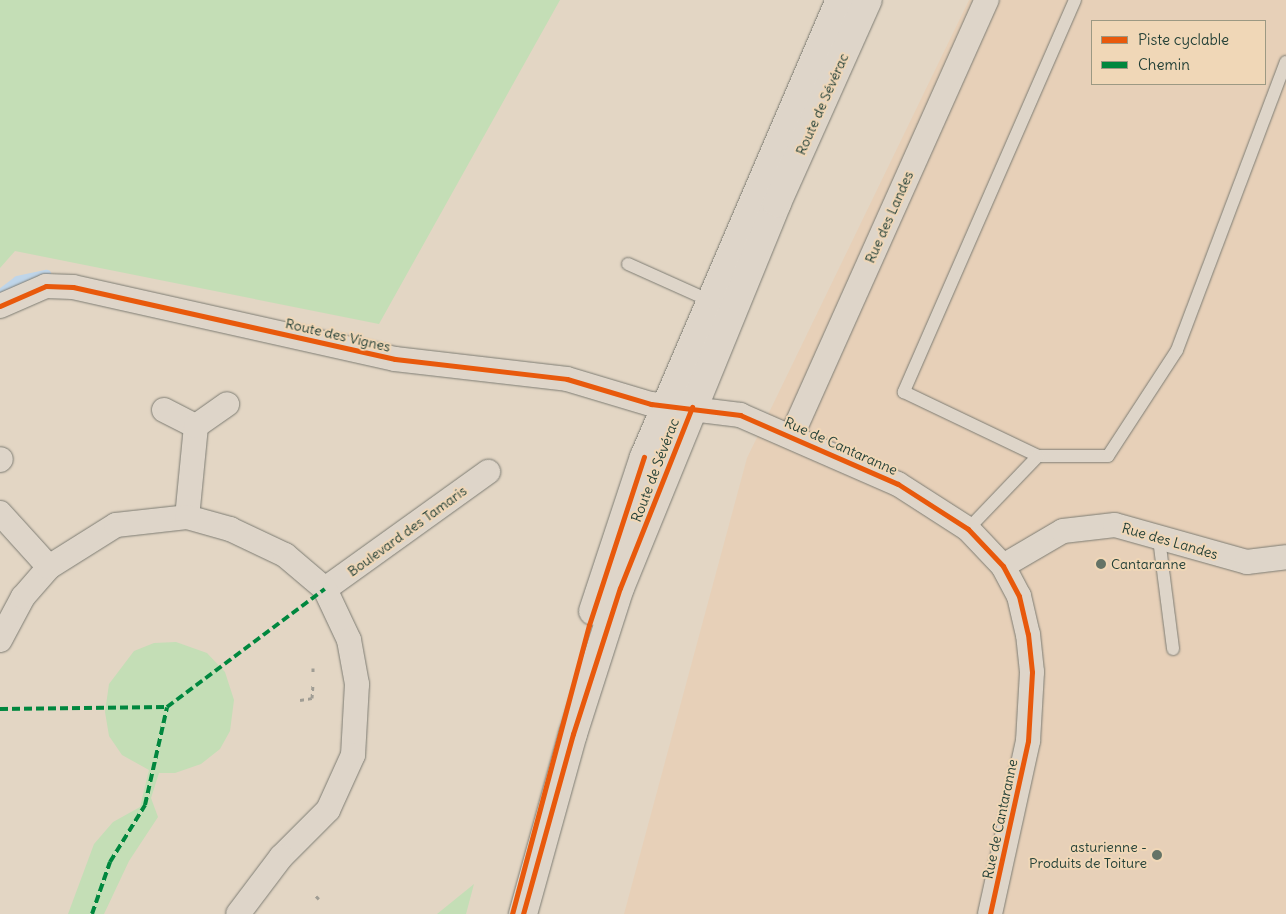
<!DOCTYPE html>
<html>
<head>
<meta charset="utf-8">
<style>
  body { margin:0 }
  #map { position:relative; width:1286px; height:914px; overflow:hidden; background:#e3d6c4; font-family:Delius,sans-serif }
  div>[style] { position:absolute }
  .built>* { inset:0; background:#e7d0b8 }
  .green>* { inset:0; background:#c4deb6 }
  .stream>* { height:9px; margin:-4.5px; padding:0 4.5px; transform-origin:4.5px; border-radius:4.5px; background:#bfd5e9 }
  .path>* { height:3px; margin-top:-1.5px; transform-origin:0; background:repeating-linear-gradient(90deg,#a09d94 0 4px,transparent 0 8px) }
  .roads { filter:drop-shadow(0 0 1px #7d7c73) drop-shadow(0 0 1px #7d7c73) }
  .lane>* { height:12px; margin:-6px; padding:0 6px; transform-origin:6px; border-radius:6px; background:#ded5c9 }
  .street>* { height:24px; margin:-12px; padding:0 12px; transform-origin:12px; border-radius:12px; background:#ded5c9 }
  .secondary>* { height:28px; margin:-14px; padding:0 14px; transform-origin:14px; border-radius:14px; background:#ded5c9 }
  .quiet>* { height:4px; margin-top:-2px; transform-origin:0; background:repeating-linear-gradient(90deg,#00873e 0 8px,transparent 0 12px) }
  .cycleway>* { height:5px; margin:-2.5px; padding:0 2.5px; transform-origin:2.5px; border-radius:2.5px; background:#e8590c }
  .dots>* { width:14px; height:14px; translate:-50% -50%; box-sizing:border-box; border:2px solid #f0d7b7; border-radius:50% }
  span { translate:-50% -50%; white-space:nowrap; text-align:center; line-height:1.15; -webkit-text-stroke:4px #f0d7b7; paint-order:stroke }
  .street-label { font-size:14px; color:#1f3d34 }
  .poi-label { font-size:14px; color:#1f3d34 }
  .left { translate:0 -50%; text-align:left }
  .right { translate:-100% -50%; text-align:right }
  .legend { position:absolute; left:1091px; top:20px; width:175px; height:65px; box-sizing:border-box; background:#f0d7b7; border:1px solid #9c9983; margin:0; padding:6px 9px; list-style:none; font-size:15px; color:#1f3d34 }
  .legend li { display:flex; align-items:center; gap:10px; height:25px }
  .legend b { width:25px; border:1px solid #9c9983 }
</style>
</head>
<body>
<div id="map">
  <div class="built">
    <div style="clip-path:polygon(evenodd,969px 0,1286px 0,1286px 914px,624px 914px,747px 458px,969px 0,1092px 21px,1265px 21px,1265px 84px,1092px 84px,1092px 21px)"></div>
  </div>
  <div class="green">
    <div style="clip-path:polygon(0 0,560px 0,379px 324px,15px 251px,0 268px)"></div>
    <div style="clip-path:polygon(176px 642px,207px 653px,225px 672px,234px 700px,230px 731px,220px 749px,201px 764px,175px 773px,159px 773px,151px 798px,158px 817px,129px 861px,104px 914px,68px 914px,94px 844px,113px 822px,140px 807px,149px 770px,122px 755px,109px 736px,105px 712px,109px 684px,134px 651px,154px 643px)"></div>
    <div style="clip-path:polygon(474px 884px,466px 914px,437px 914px)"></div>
  </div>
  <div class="stream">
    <div style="left:0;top:293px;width:21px;rotate:-37deg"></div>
    <div style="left:17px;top:280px;width:30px;rotate:-12deg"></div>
  </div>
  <div class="path">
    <div style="left:313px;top:668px;width:6px;rotate:90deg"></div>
    <div style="left:300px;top:700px;width:12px;rotate:-9deg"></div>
    <div style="left:312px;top:698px;width:15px;rotate:-86deg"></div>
    <div style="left:316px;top:896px;width:4px;rotate:45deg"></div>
  </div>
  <div class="roads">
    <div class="lane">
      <div style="left:1075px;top:0;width:428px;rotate:113.6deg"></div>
      <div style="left:904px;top:392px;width:148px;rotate:25.5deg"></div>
      <div style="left:1038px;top:456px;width:70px"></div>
      <div style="left:1108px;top:456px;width:126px;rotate:-56.9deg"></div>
      <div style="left:1177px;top:350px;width:308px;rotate:-69.3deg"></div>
      <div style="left:628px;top:264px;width:93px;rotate:24.1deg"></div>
      <div style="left:968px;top:529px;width:101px;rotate:-46.2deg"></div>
      <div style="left:1159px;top:539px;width:111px;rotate:82.7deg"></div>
    </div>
    <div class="street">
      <div style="left:0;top:306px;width:50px;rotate:-23.5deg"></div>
      <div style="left:46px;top:286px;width:27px;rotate:2deg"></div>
      <div style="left:73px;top:287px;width:330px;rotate:12.6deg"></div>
      <div style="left:395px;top:359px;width:173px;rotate:6.6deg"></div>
      <div style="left:567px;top:379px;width:88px;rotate:16.6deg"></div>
      <div style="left:651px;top:404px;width:90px;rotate:7deg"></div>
      <div style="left:740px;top:415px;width:172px;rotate:23.6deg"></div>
      <div style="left:898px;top:484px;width:83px;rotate:32.7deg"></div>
      <div style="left:968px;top:529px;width:51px;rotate:46.6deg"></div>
      <div style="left:1003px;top:566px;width:34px;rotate:62deg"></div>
      <div style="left:1019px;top:596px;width:39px;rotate:77deg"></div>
      <div style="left:1028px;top:634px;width:38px;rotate:84deg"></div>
      <div style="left:1032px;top:672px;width:69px;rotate:93.3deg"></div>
      <div style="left:1028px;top:741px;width:177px;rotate:102.4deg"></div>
      <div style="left:164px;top:410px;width:36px;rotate:27deg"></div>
      <div style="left:196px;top:426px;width:91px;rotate:95.6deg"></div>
      <div style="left:196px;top:426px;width:38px;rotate:-35deg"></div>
      <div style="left:792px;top:435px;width:477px;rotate:-65.9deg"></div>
      <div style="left:0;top:460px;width:1px;rotate:-45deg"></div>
      <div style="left:0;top:513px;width:73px;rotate:47.8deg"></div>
      <div style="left:1003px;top:566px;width:69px;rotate:-30.3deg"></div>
      <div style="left:1063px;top:531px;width:52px;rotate:-6.6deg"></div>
      <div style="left:1115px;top:525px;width:137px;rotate:15.7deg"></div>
      <div style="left:1247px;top:562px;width:39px;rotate:-7deg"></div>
      <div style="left:325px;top:589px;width:201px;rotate:-35.7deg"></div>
      <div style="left:0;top:640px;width:49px;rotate:-61.9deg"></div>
      <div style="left:23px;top:597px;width:40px;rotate:-49deg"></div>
      <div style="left:49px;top:567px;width:79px;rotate:-32.1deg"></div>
      <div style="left:116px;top:525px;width:71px;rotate:-6.4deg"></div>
      <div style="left:187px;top:517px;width:45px;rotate:15.6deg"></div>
      <div style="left:230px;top:529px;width:61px;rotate:25.3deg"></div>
      <div style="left:285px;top:555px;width:52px;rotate:40.4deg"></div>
      <div style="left:325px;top:589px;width:56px;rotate:64.8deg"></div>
      <div style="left:349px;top:640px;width:45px;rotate:79.7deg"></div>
      <div style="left:357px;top:684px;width:71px;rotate:93.2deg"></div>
      <div style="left:353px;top:755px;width:60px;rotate:114.4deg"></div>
      <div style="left:328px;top:810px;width:66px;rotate:135deg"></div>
      <div style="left:281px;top:857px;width:71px;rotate:127deg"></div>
    </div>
    <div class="secondary">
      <div style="left:593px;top:611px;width:162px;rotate:-71.7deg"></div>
      <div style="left:644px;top:457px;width:497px;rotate:-66.8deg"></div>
      <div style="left:523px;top:914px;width:187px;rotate:-74.5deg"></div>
      <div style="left:573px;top:734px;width:153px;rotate:-72.2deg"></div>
      <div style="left:620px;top:588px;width:416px;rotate:-67.8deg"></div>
      <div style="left:777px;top:203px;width:222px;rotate:-65.9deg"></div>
    </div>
  </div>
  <div class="quiet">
    <div style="left:0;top:709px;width:167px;rotate:-0.7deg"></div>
    <div style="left:92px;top:914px;width:55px;rotate:-70.9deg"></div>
    <div style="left:110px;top:862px;width:67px;rotate:-58.4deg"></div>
    <div style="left:145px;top:805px;width:100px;rotate:-77.3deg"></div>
    <div style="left:167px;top:707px;width:197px;rotate:-36.8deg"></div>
  </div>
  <div class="cycleway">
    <div style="left:0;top:306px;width:50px;rotate:-23.5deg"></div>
    <div style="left:46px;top:286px;width:27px;rotate:2deg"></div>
    <div style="left:73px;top:287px;width:330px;rotate:12.6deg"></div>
    <div style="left:395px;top:359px;width:173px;rotate:6.6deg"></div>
    <div style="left:567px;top:379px;width:88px;rotate:16.6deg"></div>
    <div style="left:651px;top:404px;width:90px;rotate:7deg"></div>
    <div style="left:740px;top:415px;width:172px;rotate:23.6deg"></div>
    <div style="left:898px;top:484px;width:83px;rotate:32.7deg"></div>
    <div style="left:968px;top:529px;width:51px;rotate:46.6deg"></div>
    <div style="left:1003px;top:566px;width:34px;rotate:62deg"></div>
    <div style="left:1019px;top:596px;width:39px;rotate:77deg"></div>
    <div style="left:1028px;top:634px;width:38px;rotate:84deg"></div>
    <div style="left:1032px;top:672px;width:69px;rotate:93.3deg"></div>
    <div style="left:1028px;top:741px;width:177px;rotate:102.4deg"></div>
    <div style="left:512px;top:914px;width:299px;rotate:-75.1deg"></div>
    <div style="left:589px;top:625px;width:177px;rotate:-71.9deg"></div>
    <div style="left:523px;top:914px;width:187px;rotate:-74.5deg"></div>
    <div style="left:573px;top:734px;width:153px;rotate:-72.2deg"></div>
    <div style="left:620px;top:588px;width:195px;rotate:-68.3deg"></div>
  </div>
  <div class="dots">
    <div style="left:1101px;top:564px;background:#647366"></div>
    <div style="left:1157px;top:855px;background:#647366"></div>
  </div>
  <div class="street-label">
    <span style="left:822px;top:104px;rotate:-66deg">Route de Sévérac</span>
    <span style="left:889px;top:217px;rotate:-66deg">Rue des Landes</span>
    <span style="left:338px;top:335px;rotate:13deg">Route des Vignes</span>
    <span style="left:841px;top:446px;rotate:24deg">Rue de Cantaranne</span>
    <span style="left:655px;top:470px;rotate:-69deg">Route de Sévérac</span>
    <span style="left:407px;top:531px;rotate:-36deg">Boulevard des Tamaris</span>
    <span style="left:1170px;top:541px;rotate:16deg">Rue des Landes</span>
    <span style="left:1000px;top:819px;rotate:-78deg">Rue de Cantaranne</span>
  </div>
  <div class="poi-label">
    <span class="left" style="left:1111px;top:564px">Cantaranne</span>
    <span class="right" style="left:1147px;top:855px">asturienne -<br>Produits de Toiture</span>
  </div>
  <ul class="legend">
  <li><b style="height:6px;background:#e8590c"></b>Piste cyclable</li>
  <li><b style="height:6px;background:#00873e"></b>Chemin</li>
  </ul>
</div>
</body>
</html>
